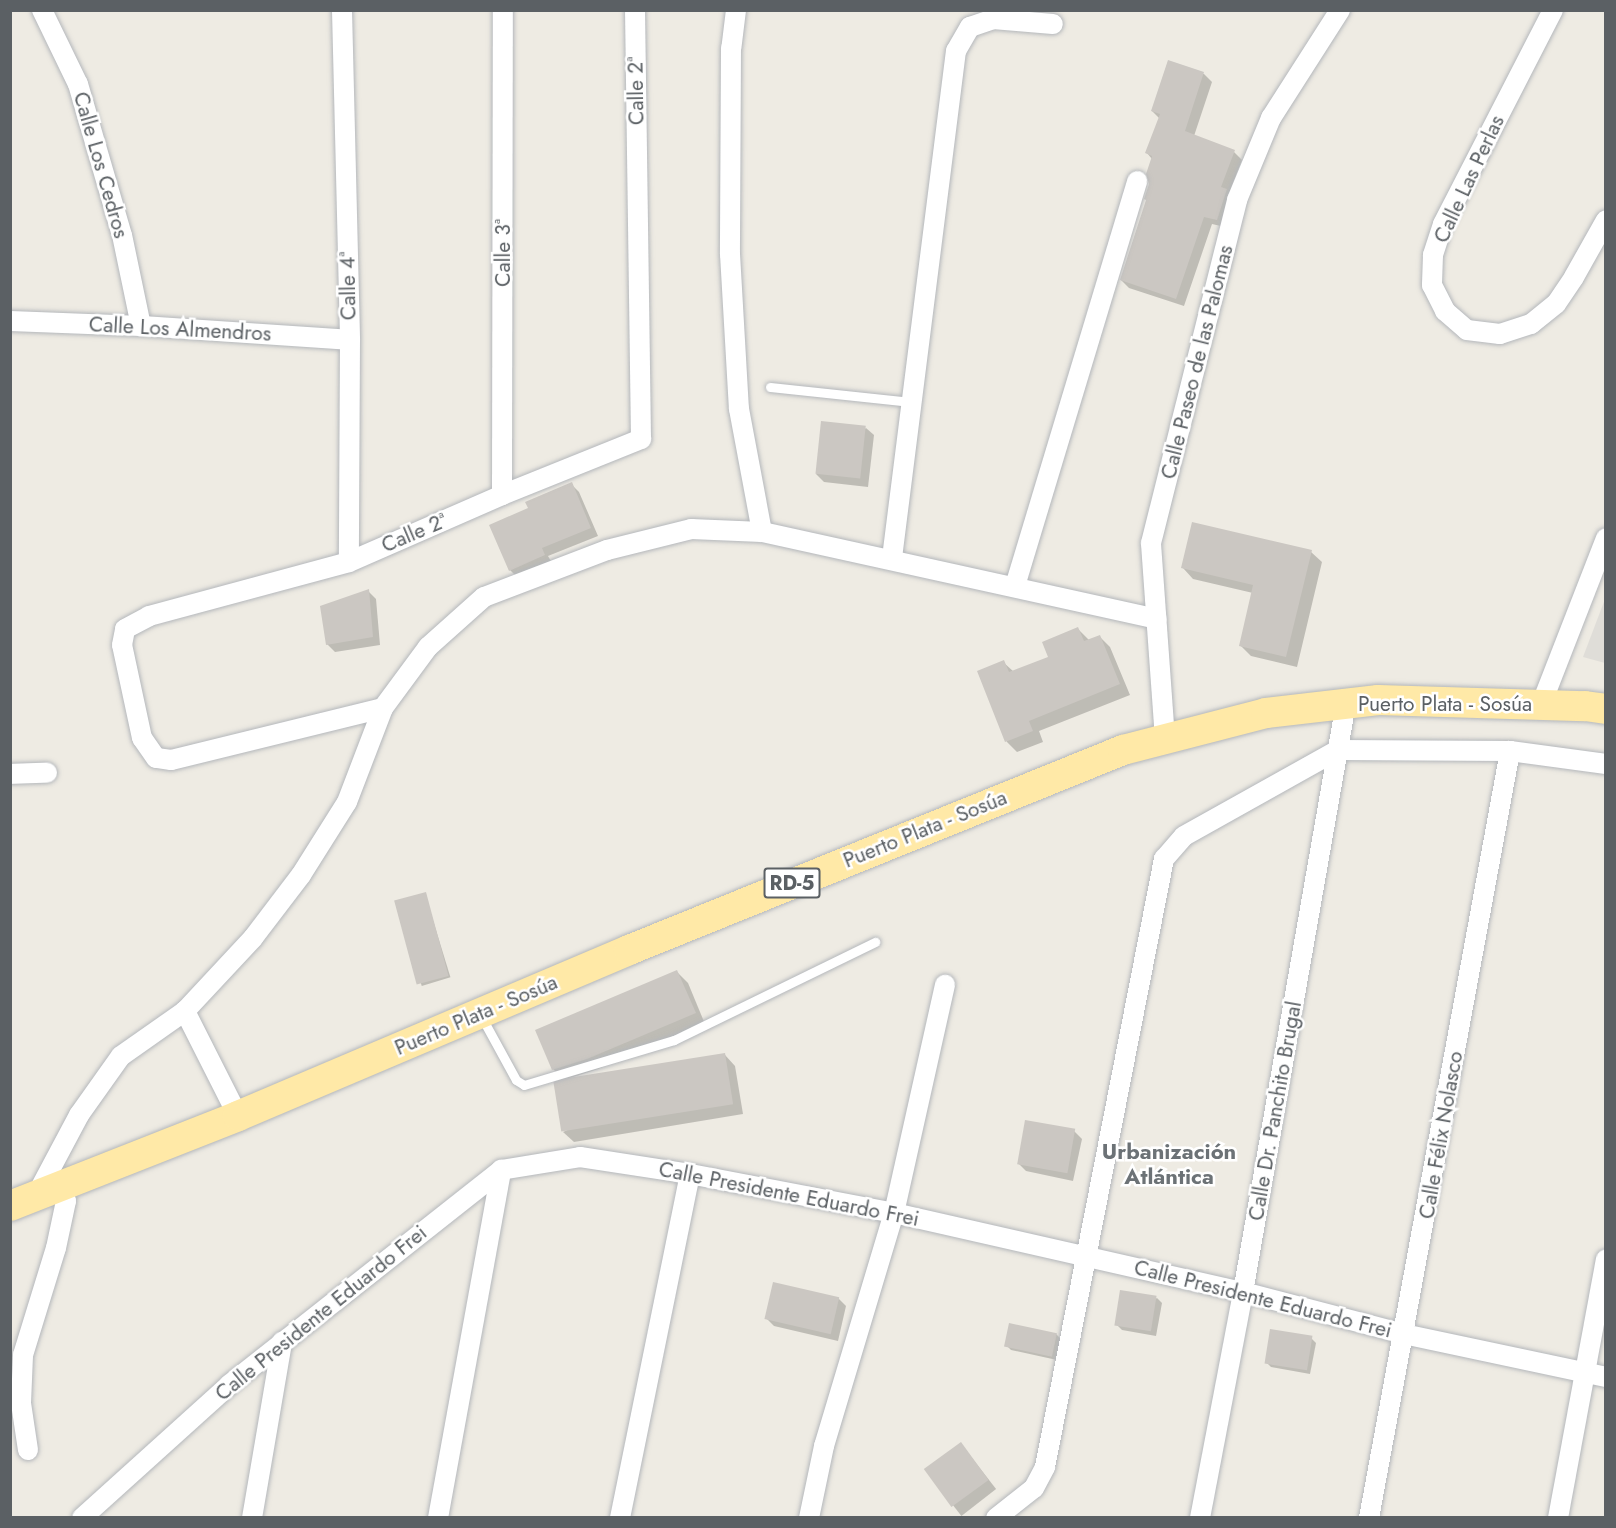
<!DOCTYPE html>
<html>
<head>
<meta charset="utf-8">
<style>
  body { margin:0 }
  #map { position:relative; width:1616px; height:1528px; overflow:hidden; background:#eeebe3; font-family:Jost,sans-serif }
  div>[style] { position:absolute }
  .industrial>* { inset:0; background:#dfddd8 }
  .shadow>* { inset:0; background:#0003; transform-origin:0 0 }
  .building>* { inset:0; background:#cbc7c2; transform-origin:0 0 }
  .roads { filter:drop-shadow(0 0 2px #b4b7bb) drop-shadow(0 0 2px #b4b7bb) }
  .lane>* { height:9px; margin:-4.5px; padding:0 4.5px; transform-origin:4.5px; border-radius:4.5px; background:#fff }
  .street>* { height:20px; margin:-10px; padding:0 10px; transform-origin:10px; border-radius:10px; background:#fff }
  .primary>* { height:30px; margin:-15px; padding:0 15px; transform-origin:15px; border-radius:15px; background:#ffe9a7 }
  span { translate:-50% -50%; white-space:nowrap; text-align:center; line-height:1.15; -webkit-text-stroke:5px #fff; paint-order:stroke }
  .shield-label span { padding:2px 4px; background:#fff; border:2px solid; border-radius:4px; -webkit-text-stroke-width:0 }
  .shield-label { font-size:20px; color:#5b6064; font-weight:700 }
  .street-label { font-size:21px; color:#5b6064 }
  .neighbourhood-label { font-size:22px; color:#6c7276; font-weight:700 }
  .frame { position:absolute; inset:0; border:12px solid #5b6064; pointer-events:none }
</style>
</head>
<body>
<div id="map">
  <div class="industrial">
    <div style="clip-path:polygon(1605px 599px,1606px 663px,1605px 663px,1583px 657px)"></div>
  </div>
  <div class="shadow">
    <div style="clip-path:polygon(1168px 62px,1204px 74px,1212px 82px,1194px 136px,1234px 152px,1242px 160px,1229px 193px,1234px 198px,1225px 227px,1212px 224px,1184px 306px,1129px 288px,1121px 280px,1148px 201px,1152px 159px,1147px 153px,1160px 119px,1152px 111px)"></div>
    <div style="clip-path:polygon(866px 428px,874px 435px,868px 487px,824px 482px,816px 474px)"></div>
    <div style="clip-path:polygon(571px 484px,579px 492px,598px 536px,548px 556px,552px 563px,518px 578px,510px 570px,530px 509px)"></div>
    <div style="clip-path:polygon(1311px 552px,1322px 562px,1297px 667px,1251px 656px,1240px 645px,1253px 593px,1193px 579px,1183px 568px)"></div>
    <div style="clip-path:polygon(368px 591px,376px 599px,380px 645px,335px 652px,327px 644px)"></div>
    <div style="clip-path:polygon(1078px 629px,1089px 640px,1100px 637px,1110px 647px,1130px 695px,1039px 731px,1043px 742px,1017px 752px,1007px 742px,979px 672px,1003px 662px,1014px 672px,1050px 657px)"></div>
    <div style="left:425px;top:894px;width:87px;height:30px;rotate:73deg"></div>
    <div style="clip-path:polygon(677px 972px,688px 983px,705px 1024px,598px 1069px,564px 1080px,553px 1069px)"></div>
    <div style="clip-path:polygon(725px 1055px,735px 1066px,743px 1114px,574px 1142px,563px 1132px)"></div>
    <div style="clip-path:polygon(1074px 1131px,1082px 1139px,1073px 1181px,1026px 1171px,1018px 1163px)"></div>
    <div style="clip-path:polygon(838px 1298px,846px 1306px,838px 1341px,774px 1326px,766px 1318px)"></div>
    <div style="clip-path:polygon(1157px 1298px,1162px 1303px,1156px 1336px,1122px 1330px,1117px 1325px)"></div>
    <div style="clip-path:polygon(1056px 1334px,1061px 1339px,1057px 1360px,1011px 1350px,1006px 1345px)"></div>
    <div style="clip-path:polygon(1311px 1338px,1316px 1343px,1310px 1374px,1271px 1367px,1266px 1362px)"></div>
    <div style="left:961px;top:1444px;width:57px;height:44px;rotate:52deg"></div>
  </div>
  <div class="building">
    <div style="clip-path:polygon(1168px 60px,1204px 72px,1185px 131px,1235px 150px,1221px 187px,1227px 189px,1217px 220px,1204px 217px,1176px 299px,1120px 280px,1146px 200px,1144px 199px,1149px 184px,1146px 174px,1152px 156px,1145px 153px,1160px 114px,1151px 111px)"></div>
    <div style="left:821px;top:421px;width:45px;height:53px;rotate:6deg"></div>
    <div style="clip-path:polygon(572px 482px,591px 528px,542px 548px,545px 555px,509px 571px,489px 525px,528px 508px,525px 502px)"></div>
    <div style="clip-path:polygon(1192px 522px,1312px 550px,1286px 657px,1239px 646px,1253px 585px,1181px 568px)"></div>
    <div style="clip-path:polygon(369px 589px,373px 637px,326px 645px,320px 606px)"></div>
    <div style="clip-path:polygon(1078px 627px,1084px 641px,1100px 635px,1120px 684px,1029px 721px,1033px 731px,1005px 742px,977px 671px,1004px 660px,1009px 672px,1048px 657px,1042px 642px)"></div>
    <div style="left:426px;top:892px;width:87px;height:33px;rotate:75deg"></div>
    <div style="clip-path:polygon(677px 970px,696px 1013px,587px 1059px,552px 1070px,535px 1030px)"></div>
    <div style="left:725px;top:1053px;width:52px;height:174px;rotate:81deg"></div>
    <div style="left:1025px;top:1120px;width:51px;height:45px;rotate:10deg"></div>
    <div style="left:773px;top:1282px;width:68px;height:38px;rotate:13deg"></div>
    <div style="left:1120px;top:1290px;width:37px;height:36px;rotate:9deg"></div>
    <div style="left:1009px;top:1323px;width:49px;height:24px;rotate:12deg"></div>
    <div style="left:1270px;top:1329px;width:43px;height:35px;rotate:9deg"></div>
    <div style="left:961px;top:1442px;width:47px;height:46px;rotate:54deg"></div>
  </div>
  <div class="roads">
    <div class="lane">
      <div style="left:770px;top:387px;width:142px;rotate:6.1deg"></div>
      <div style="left:481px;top:1016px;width:73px;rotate:61.3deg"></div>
      <div style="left:516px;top:1080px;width:9px;rotate:32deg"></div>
      <div style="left:524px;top:1085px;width:157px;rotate:-16.7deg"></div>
      <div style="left:674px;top:1040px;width:224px;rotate:-26deg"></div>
    </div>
    <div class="street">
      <div style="left:42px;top:10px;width:82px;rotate:64.1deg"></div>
      <div style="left:78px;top:84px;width:157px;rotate:73.8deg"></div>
      <div style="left:122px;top:235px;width:93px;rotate:78.2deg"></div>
      <div style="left:342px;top:10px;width:330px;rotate:88.6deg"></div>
      <div style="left:350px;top:340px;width:222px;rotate:90.3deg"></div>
      <div style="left:736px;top:10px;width:38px;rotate:97deg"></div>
      <div style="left:731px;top:48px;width:206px;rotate:90.3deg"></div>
      <div style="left:730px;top:254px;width:155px;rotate:86.7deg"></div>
      <div style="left:739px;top:409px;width:125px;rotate:79.4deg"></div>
      <div style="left:1553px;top:10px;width:241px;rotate:117.2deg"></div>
      <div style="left:1443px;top:224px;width:33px;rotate:108deg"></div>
      <div style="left:1433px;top:255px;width:30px;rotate:92deg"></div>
      <div style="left:1432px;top:285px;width:29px;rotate:63deg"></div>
      <div style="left:1445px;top:311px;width:29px;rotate:41deg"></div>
      <div style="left:1467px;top:330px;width:33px;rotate:7deg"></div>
      <div style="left:1500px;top:334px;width:33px;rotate:-18deg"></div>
      <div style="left:1531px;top:324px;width:32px;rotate:-39deg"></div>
      <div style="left:1556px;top:304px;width:32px;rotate:-56deg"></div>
      <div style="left:1574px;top:277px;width:65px;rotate:-60.7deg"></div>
      <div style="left:10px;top:321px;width:131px;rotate:2.2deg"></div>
      <div style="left:141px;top:326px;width:209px;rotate:3.8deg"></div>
      <div style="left:502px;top:495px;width:485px;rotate:-89.9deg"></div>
      <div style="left:892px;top:558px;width:511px;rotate:-82.81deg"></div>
      <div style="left:956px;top:51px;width:28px;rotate:-60deg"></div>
      <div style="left:970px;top:27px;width:24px;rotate:-19deg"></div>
      <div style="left:993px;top:19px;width:60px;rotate:4.8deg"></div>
      <div style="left:1015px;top:586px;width:423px;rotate:-73.2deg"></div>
      <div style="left:1541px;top:705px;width:179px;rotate:-68.7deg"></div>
      <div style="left:383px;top:708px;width:218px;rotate:166.2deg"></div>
      <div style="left:171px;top:760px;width:15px;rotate:-172deg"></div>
      <div style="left:156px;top:758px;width:24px;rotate:-125deg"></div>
      <div style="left:142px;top:738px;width:95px;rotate:-102.1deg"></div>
      <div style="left:122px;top:645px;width:16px;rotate:-79deg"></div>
      <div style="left:125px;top:629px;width:27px;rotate:-28deg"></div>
      <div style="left:149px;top:616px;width:207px;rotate:-15.1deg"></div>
      <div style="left:349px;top:562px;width:167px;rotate:-23.6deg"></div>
      <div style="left:502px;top:495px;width:150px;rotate:-21.9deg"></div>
      <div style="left:641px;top:439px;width:429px;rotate:-90.8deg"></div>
      <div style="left:1165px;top:739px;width:196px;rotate:-94.1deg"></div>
      <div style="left:1151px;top:543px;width:354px;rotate:-75.9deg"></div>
      <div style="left:1237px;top:200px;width:89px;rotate:-67.5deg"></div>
      <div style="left:1271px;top:118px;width:128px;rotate:-57.4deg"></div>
      <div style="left:10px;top:774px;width:37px;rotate:-2deg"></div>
      <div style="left:238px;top:1116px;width:118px;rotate:-116.8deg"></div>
      <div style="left:185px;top:1011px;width:100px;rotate:-47deg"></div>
      <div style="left:253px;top:938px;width:79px;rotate:-52.7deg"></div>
      <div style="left:301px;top:875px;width:86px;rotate:-57.8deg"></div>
      <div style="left:347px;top:802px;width:101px;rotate:-69deg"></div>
      <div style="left:383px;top:708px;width:76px;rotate:-53.6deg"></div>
      <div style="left:428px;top:647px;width:75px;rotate:-41.8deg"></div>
      <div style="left:484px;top:597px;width:132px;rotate:-20.9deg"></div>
      <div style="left:607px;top:550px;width:87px;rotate:-14deg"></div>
      <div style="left:691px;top:529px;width:71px;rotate:2.4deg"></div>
      <div style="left:762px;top:532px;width:404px;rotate:12.4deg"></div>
      <div style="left:36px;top:1196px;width:92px;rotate:-62deg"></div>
      <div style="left:79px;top:1115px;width:72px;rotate:-54.6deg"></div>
      <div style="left:121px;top:1056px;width:78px;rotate:-35.1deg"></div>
      <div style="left:28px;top:1450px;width:48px;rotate:-98.5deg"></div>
      <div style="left:21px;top:1403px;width:48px;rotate:-87.6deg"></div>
      <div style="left:23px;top:1355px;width:112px;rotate:-72.9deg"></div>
      <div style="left:56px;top:1248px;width:48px;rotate:-78deg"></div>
      <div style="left:66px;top:1201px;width:16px;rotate:-108deg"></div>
      <div style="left:82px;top:1518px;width:198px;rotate:-42.1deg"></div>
      <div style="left:229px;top:1385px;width:347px;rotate:-38.3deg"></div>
      <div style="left:501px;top:1170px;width:80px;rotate:-9.3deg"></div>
      <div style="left:580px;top:1157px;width:111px;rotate:8.8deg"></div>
      <div style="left:690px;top:1174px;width:208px;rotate:10.8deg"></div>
      <div style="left:894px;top:1213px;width:358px;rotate:12.8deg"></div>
      <div style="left:1243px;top:1292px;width:166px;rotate:14.6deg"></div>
      <div style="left:1404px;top:1334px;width:207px;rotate:12deg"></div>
      <div style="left:252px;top:1518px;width:179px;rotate:-80.3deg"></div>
      <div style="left:438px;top:1518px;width:354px;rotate:-79.7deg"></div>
      <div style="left:620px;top:1518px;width:351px;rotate:-78.5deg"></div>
      <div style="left:809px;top:1518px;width:74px;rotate:-78.2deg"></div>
      <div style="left:824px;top:1446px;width:243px;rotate:-73.3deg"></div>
      <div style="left:894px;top:1213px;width:234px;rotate:-77.4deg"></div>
      <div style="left:996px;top:1518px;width:48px;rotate:-38.3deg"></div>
      <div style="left:1034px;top:1488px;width:24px;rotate:-62deg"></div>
      <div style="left:1045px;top:1467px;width:620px;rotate:-78.93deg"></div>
      <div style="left:1164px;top:859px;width:30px;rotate:-49deg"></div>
      <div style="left:1184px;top:836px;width:176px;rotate:-29.2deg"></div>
      <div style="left:1338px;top:750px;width:172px;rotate:0.3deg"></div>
      <div style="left:1510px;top:751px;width:97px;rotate:7.7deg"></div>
      <div style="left:1200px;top:1518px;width:230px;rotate:-79.2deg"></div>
      <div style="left:1243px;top:1292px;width:598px;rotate:-80.08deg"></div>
      <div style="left:1369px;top:1518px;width:780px;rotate:-79.58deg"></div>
      <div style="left:1558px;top:1518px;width:263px;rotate:-79.5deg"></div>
    </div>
    <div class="primary">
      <div style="left:10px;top:1206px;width:245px;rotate:-21.5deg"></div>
      <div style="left:238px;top:1116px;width:425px;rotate:-23deg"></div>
      <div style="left:629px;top:950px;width:533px;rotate:-22.04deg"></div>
      <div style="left:1123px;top:750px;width:148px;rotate:-14.5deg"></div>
      <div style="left:1266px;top:713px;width:113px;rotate:-6.6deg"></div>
      <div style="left:1378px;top:700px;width:207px;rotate:1.7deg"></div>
      <div style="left:1585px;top:706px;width:21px;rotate:8deg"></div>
    </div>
  </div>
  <div class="shield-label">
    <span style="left:792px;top:883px">RD-5</span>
  </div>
  <div class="street-label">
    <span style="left:636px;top:91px;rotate:-91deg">Calle 2ª</span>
    <span style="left:101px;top:165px;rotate:74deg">Calle Los Cedros</span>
    <span style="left:1469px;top:179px;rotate:-65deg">Calle Las Perlas</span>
    <span style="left:503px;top:253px;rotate:-90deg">Calle 3ª</span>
    <span style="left:348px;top:286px;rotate:-91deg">Calle 4ª</span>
    <span style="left:180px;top:329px;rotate:3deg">Calle Los Almendros</span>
    <span style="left:1197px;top:362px;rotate:-76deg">Calle Paseo de las Palomas</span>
    <span style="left:414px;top:533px;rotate:-23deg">Calle 2ª</span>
    <span style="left:1445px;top:704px">Puerto Plata - Sosúa</span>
    <span style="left:925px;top:829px;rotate:-22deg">Puerto Plata - Sosúa</span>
    <span style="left:476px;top:1015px;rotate:-23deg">Puerto Plata - Sosúa</span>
    <span style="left:1275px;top:1111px;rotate:-80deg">Calle Dr. Panchito Brugal</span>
    <span style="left:1441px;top:1135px;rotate:-80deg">Calle Félix Nolasco</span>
    <span style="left:789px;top:1194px;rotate:11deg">Calle Presidente Eduardo Frei</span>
    <span style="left:1263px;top:1299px;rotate:14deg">Calle Presidente Eduardo Frei</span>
    <span style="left:321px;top:1313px;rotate:-39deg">Calle Presidente Eduardo Frei</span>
  </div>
  <div class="neighbourhood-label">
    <span style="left:1169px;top:1164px">Urbanización<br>Atlántica</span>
  </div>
  <div class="frame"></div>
</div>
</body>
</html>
